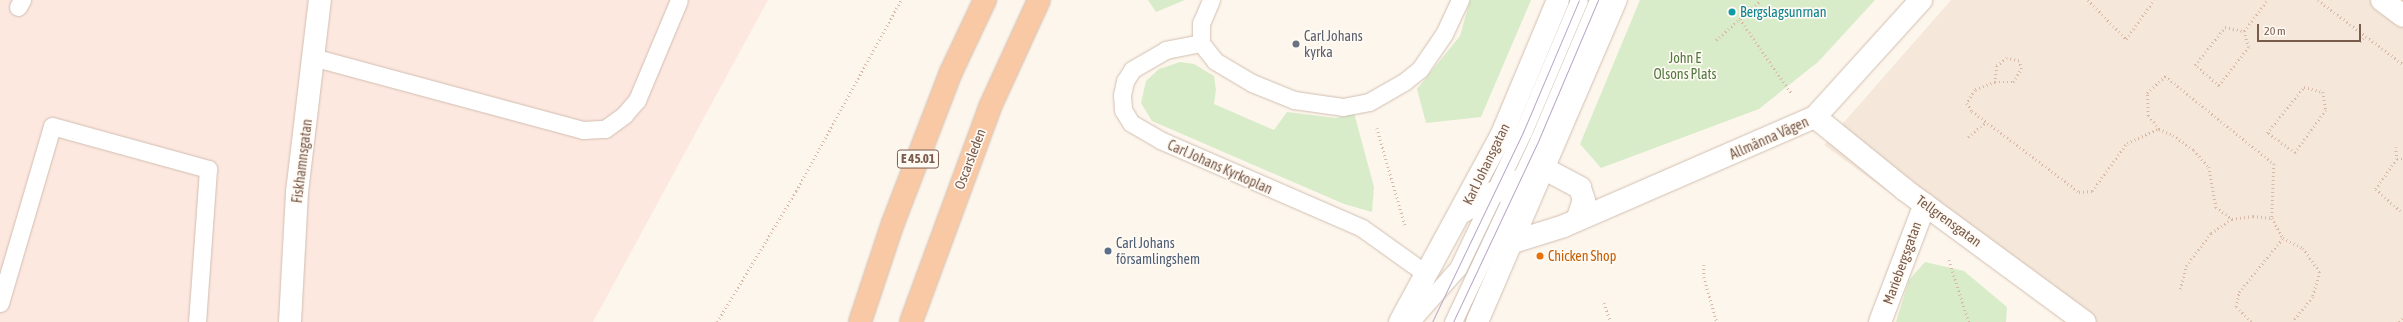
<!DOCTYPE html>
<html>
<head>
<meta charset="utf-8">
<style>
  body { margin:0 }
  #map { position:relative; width:2403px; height:322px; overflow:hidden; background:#fdf6ec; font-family:"Asap Condensed",sans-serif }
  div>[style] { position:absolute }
  .residential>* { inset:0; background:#f5e8da }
  .commercial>* { inset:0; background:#fde8e0 }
  .green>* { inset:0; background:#d8ecc9 }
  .path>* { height:2.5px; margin-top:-1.25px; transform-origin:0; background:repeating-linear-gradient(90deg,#d9b8a5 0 1px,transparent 0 4px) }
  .roads { filter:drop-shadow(0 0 1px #d1beb0) drop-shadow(0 0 1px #d1beb0) }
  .service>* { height:17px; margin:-8.5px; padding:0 8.5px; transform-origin:8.5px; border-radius:8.5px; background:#fff }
  .minor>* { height:22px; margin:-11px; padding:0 11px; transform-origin:11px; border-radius:11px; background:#fff }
  .tertiary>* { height:22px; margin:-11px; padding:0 11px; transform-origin:11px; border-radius:11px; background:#fff }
  .trunk>* { height:22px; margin:-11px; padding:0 11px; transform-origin:11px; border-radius:11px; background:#f9c8a4 }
  .tram>* { height:1px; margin:-0.5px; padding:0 0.5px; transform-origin:0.5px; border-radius:0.5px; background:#b9a8c9 }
  .dots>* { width:11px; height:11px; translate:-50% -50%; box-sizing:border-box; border:2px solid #fffaf3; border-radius:50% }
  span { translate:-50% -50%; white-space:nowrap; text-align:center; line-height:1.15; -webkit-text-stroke:3.5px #fffaf3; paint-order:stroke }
  .shield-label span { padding:1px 3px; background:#fffaf3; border:1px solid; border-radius:3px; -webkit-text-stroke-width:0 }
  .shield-label { font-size:13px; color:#7a5c4d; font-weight:700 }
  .culture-label { font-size:14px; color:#0d838f }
  .left { translate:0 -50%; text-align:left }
  .worship-label { font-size:14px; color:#5b616d }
  .park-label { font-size:14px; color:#537a41 }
  .street-label { font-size:14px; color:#7a5c4d }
  .service-label { font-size:14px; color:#4e5e75 }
  .food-label { font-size:14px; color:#c56008 }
  .scale { position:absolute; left:2257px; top:24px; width:104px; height:18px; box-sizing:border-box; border:2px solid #7a5c4d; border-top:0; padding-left:5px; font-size:12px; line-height:14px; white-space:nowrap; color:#7a5c4d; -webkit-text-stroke:3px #fffaf3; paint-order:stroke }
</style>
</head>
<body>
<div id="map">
  <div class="residential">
    <div style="clip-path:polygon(1951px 0,2403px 0,2403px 322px,2067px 322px,1824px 145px)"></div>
  </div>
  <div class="commercial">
    <div style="clip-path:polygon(0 0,768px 0,593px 322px,0 322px)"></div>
  </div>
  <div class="green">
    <div style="clip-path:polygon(1148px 0,1185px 0,1156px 12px)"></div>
    <div style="clip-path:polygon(1470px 0,1531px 0,1481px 117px,1426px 123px,1417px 89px,1460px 36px)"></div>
    <div style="clip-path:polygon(1640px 0,1875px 0,1818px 62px,1759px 109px,1601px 168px,1580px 144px)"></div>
    <div style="clip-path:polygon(1180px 62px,1194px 64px,1214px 76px,1216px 90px,1214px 104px,1274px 130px,1287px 112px,1336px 118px,1354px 113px,1374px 187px,1372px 212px,1344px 204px,1152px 121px,1141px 103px,1146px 81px,1159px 69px)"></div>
    <div style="clip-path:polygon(1925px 262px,1964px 271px,2007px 307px,2006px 322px,1896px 322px,1909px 280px)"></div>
  </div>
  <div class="path">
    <div style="left:2088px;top:0;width:54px;rotate:45.7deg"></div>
    <div style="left:2126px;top:39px;width:48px;rotate:-54.3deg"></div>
    <div style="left:2318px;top:0;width:106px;rotate:37deg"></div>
    <div style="left:1740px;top:19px;width:91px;rotate:55.3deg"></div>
    <div style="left:2225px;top:27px;width:19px;rotate:12deg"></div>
    <div style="left:2244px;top:31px;width:17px;rotate:73deg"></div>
    <div style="left:2249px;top:47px;width:49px;rotate:127.6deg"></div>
    <div style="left:2219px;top:86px;width:32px;rotate:-139deg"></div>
    <div style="left:2195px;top:65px;width:48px;rotate:-51.7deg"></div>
    <div style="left:2244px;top:31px;width:39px;rotate:-53deg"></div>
    <div style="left:1716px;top:40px;width:60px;rotate:-41.6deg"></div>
    <div style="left:2360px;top:42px;width:7px;rotate:-56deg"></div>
    <div style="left:1995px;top:82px;width:18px"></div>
    <div style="left:2013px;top:82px;width:15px;rotate:-58deg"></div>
    <div style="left:2021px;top:69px;width:8px;rotate:-104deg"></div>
    <div style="left:2019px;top:61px;width:12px;rotate:-166deg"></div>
    <div style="left:2007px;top:58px;width:13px;rotate:141deg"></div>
    <div style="left:1997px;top:66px;width:16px;rotate:97deg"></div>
    <div style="left:1995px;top:82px;width:22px;rotate:158deg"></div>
    <div style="left:1975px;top:90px;width:15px;rotate:122deg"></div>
    <div style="left:1967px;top:103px;width:9px;rotate:58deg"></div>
    <div style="left:1972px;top:111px;width:134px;rotate:37.1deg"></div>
    <div style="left:2079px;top:192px;width:13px;rotate:-4deg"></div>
    <div style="left:2092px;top:191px;width:59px;rotate:-53.9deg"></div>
    <div style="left:2127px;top:143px;width:35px;rotate:-24deg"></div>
    <div style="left:2159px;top:129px;width:15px;rotate:23deg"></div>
    <div style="left:2173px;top:135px;width:26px;rotate:36deg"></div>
    <div style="left:2194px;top:150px;width:23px;rotate:49deg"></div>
    <div style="left:2209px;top:167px;width:41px;rotate:80.1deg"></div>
    <div style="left:2216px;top:207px;width:20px;rotate:37deg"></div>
    <div style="left:2304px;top:87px;width:20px;rotate:15deg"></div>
    <div style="left:2323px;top:92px;width:18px;rotate:81deg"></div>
    <div style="left:2326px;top:110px;width:53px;rotate:125.8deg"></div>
    <div style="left:2295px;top:153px;width:34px;rotate:-144deg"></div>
    <div style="left:2267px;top:133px;width:59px;rotate:-51.2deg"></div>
    <div style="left:1377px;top:128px;width:101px;rotate:73.9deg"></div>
    <div style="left:2159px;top:129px;width:17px;rotate:-130deg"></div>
    <div style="left:2148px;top:116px;width:23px;rotate:-92deg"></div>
    <div style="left:2147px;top:93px;width:25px;rotate:-43deg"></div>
    <div style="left:2165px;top:76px;width:140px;rotate:38.9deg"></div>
    <div style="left:2274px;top:164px;width:54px;rotate:92.1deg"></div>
    <div style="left:1968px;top:137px;width:23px;rotate:-40deg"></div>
    <div style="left:2396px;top:147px;width:12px;rotate:85deg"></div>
    <div style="left:2397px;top:159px;width:37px;rotate:125deg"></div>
    <div style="left:2376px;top:189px;width:36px;rotate:42deg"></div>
    <div style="left:2397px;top:159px;width:6px"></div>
    <div style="left:1949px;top:260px;width:65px;rotate:72.1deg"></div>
    <div style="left:1704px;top:265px;width:12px;rotate:90deg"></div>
    <div style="left:1704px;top:277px;width:47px;rotate:73.9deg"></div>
    <div style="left:2180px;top:289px;width:24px;rotate:-75deg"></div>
    <div style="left:2186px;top:266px;width:41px;rotate:-52.9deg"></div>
    <div style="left:2211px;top:233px;width:25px;rotate:-34deg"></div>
    <div style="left:2232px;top:219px;width:21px;rotate:-8deg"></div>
    <div style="left:2253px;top:216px;width:19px;rotate:6deg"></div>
    <div style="left:2272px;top:218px;width:23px;rotate:61deg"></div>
    <div style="left:1604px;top:303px;width:20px;rotate:70deg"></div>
    <div style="left:717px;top:322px;width:153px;rotate:-58.9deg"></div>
    <div style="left:796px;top:191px;width:218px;rotate:-61.2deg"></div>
    <div style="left:2251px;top:322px;width:21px;rotate:-135deg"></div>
    <div style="left:2236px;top:307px;width:15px;rotate:-79deg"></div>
    <div style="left:2239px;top:292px;width:70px;rotate:-50.8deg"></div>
    <div style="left:2283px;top:238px;width:22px;rotate:27deg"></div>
    <div style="left:2303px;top:248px;width:29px;rotate:55deg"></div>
    <div style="left:2320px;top:272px;width:26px;rotate:106deg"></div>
    <div style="left:2313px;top:297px;width:32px;rotate:129deg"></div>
    <div style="left:2399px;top:322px;width:6px;rotate:-45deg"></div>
  </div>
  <div class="roads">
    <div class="service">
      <div style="left:1211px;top:0;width:25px;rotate:113deg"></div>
      <div style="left:1201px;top:23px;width:20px;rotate:90deg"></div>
      <div style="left:1201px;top:43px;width:23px;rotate:52deg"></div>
      <div style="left:1215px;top:61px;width:43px;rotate:30.7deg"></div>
      <div style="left:1252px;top:83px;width:45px;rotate:22deg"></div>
      <div style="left:1294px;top:100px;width:49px;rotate:8.1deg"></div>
      <div style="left:1343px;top:107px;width:26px;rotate:-11deg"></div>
      <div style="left:1369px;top:102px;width:40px;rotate:-29.7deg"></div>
      <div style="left:1404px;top:82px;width:21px;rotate:-39deg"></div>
      <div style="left:1420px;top:69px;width:42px;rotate:-55.6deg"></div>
      <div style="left:1444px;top:34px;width:38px;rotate:-65deg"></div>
      <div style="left:18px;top:7px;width:8px;rotate:-60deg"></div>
      <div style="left:1201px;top:43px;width:36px;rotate:169deg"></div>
      <div style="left:1166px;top:50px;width:39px;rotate:150deg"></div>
      <div style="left:1132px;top:70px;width:13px;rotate:122deg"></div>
      <div style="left:1125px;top:81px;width:14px;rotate:102deg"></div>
      <div style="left:1122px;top:95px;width:15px;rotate:86deg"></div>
      <div style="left:1123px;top:110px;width:15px;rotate:58deg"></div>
      <div style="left:1131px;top:123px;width:34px;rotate:30deg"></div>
      <div style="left:1160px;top:140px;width:220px;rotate:23.5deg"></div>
      <div style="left:1362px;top:228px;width:77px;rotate:35.5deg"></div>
      <div style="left:316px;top:58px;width:277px;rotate:15.1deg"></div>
      <div style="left:583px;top:130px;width:22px;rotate:-3deg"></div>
      <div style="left:605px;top:129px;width:24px;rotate:-36deg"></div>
      <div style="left:624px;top:115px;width:20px;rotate:-49deg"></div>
      <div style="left:637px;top:100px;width:108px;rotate:-67.2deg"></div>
      <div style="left:0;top:303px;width:184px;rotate:-73.6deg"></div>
      <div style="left:52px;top:126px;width:162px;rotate:15.4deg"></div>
      <div style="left:208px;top:169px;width:153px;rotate:94.1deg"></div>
      <div style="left:1410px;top:322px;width:72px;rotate:-48.4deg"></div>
      <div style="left:1458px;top:268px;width:151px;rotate:-64.5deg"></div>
      <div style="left:1523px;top:132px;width:143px;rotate:-67deg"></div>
      <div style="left:1453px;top:322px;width:202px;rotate:-64.8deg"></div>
      <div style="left:1539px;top:139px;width:151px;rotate:-67deg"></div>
    </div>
    <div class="minor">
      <div style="left:1815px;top:117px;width:116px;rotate:39deg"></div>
      <div style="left:1905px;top:190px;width:223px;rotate:36.3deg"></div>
      <div style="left:1462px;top:212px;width:39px;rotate:-31deg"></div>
      <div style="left:1495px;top:192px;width:55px;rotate:-24.7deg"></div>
      <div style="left:1545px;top:169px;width:40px;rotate:28deg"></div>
      <div style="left:1580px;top:188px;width:13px;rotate:72deg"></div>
      <div style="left:1584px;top:200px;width:21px;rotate:109deg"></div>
      <div style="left:1513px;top:242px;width:53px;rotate:-17.4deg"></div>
      <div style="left:1564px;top:226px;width:274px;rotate:-23.5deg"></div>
      <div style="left:1815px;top:117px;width:158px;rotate:-47.8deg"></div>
      <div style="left:290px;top:322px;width:130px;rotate:-86.9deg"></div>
      <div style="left:297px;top:192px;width:193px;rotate:-83.2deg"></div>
      <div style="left:1880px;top:322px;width:126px;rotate:-69.1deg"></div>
    </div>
    <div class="tertiary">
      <div style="left:2382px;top:0;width:26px;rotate:37deg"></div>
      <div style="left:1400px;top:322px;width:214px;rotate:-61.5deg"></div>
      <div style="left:1502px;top:134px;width:145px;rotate:-67.3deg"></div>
      <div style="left:1477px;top:322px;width:351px;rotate:-66.7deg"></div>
    </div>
    <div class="trunk">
      <div style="left:860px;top:322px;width:104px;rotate:-71.6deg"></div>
      <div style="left:893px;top:223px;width:162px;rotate:-69deg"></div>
      <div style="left:951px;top:72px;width:80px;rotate:-64.7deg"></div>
      <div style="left:911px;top:322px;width:229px;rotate:-69.8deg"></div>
      <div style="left:990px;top:107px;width:118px;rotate:-65.4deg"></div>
    </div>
  </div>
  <div class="tram">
    <div style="left:1432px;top:322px;width:211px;rotate:-64.4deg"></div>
    <div style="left:1523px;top:132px;width:143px;rotate:-67deg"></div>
    <div style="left:1453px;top:322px;width:202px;rotate:-64.8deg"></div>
    <div style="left:1539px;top:139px;width:151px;rotate:-67deg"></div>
  </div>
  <div class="dots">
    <div style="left:1732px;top:12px;background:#0f9aa8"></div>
    <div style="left:1296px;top:44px;background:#6b7280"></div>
    <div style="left:1108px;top:251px;background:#5c6f8a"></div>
    <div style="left:1540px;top:256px;background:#e8710a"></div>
  </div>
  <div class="shield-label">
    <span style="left:918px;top:159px">E 45.01</span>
  </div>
  <div class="culture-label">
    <span class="left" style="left:1740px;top:12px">Bergslagsunrnan</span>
  </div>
  <div class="worship-label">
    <span class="left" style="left:1304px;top:44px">Carl Johans<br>kyrka</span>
  </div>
  <div class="park-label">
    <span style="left:1685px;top:66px">John E<br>Olsons Plats</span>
  </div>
  <div class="street-label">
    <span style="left:1769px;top:138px;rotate:-24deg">Allmänna Vägen</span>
    <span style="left:970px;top:159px;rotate:-69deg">Oscarsleden</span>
    <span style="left:302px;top:161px;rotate:-83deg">Fiskhamnsgatan</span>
    <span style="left:1486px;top:164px;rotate:-64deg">Karl Johansgatan</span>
    <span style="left:1220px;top:167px;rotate:24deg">Carl Johans Kyrkoplan</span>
    <span style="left:1949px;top:221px;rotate:36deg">Tellgrensgatan</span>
    <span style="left:1902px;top:263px;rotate:-70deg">Mariebergsgatan</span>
  </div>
  <div class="service-label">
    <span class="left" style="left:1116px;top:251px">Carl Johans<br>församlingshem</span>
  </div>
  <div class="food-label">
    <span class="left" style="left:1548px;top:256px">Chicken Shop</span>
  </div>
  <div class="scale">20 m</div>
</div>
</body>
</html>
